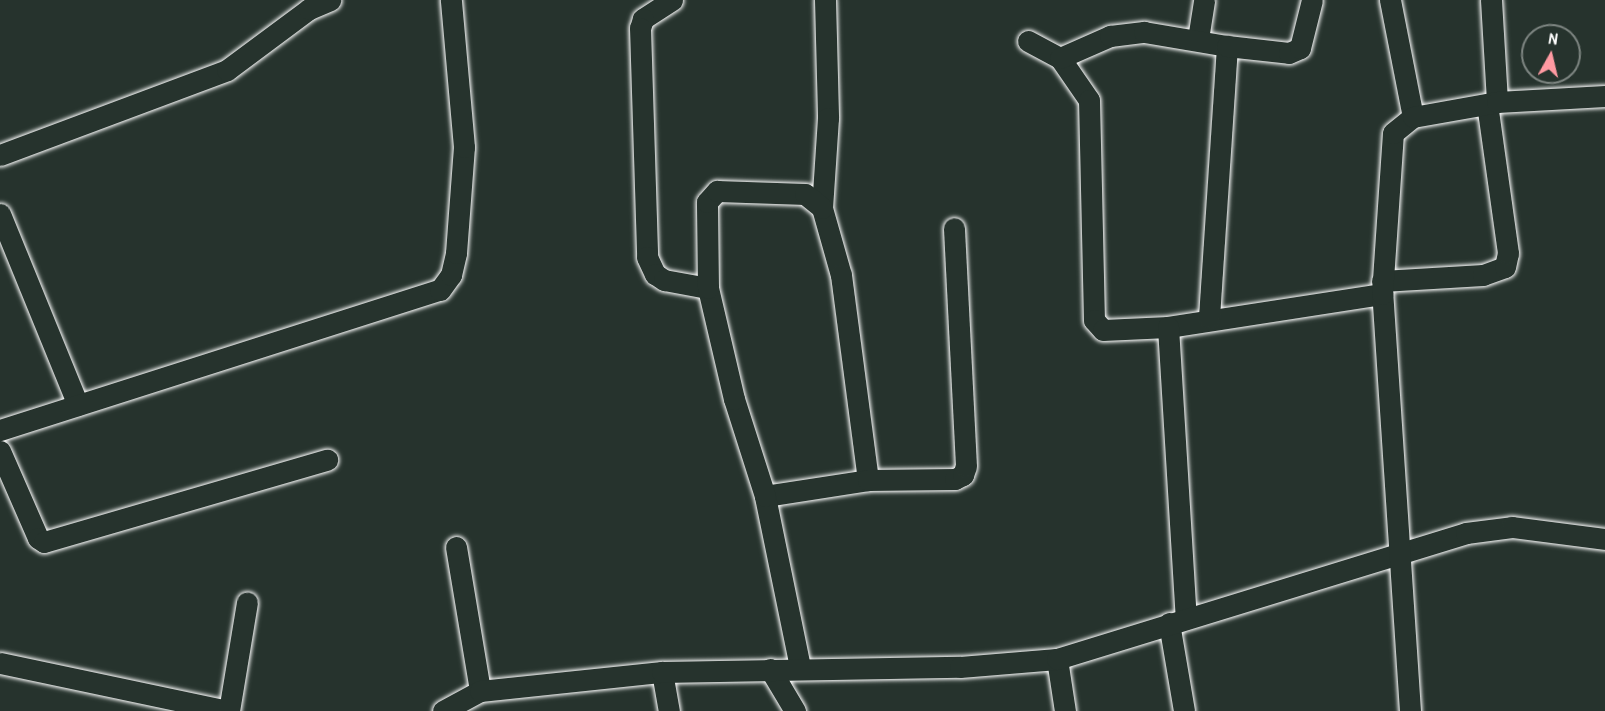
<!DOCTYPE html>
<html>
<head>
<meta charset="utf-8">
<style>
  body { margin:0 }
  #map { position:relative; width:1605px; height:711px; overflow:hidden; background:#26332d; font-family:"Patrick Hand",sans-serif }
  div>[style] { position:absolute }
  .roads { filter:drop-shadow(0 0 2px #fff) drop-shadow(0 0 2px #fff) }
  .street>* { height:21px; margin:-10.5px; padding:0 10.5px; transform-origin:10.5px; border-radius:10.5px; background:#26332d }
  span { translate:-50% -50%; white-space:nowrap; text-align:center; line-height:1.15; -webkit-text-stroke:4.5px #26332d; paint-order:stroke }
  .north { position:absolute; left:1521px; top:24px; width:60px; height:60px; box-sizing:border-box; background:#26332d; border:2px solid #7d8581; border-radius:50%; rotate:8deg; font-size:16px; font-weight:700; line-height:24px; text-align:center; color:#fff }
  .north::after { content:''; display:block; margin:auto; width:21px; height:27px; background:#ff9aa2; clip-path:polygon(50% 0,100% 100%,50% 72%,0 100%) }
</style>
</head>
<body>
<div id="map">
  <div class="roads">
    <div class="street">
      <div style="left:672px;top:0;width:35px;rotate:147deg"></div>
      <div style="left:643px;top:19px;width:9px;rotate:108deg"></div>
      <div style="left:640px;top:28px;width:229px;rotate:88.2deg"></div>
      <div style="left:647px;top:257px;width:19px;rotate:65deg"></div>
      <div style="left:655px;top:274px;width:11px;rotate:34deg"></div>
      <div style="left:664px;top:280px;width:45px;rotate:10.3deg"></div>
      <div style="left:825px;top:0;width:118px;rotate:88.5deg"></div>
      <div style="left:828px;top:118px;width:90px;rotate:93.8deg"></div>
      <div style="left:822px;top:208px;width:70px;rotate:74.2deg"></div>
      <div style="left:841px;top:275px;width:207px;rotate:82.5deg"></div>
      <div style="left:1390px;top:0;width:119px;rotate:78.9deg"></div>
      <div style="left:1491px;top:0;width:102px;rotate:86.6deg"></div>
      <div style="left:1198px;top:39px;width:39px;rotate:-81deg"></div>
      <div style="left:1028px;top:41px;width:36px;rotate:28deg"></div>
      <div style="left:1060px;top:58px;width:51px;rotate:55.4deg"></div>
      <div style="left:1089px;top:100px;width:220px;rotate:88.7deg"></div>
      <div style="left:1094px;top:320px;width:13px;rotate:48deg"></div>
      <div style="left:1103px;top:330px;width:65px;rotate:-2.6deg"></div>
      <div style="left:1168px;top:327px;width:217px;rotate:-8.8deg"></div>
      <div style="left:1060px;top:58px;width:55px;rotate:-23.7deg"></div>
      <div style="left:1110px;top:36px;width:34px;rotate:-7deg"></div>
      <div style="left:1144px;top:32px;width:84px;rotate:9.6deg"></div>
      <div style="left:0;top:155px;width:242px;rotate:-20.5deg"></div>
      <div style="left:227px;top:70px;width:102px;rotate:-36.6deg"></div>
      <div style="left:309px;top:9px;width:23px;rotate:-23deg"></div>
      <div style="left:0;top:214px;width:206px;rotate:67.8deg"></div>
      <div style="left:1382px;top:281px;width:101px;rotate:-3.4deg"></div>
      <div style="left:1483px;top:275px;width:23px;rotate:-20deg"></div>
      <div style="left:1505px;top:267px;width:14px;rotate:-78deg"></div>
      <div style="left:1508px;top:253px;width:150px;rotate:-98deg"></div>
      <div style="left:1209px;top:317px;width:272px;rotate:-86.2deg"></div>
      <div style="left:1227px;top:46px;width:62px;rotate:6.4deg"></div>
      <div style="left:1289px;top:53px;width:12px;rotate:-24deg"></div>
      <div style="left:1300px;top:48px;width:49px;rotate:-76deg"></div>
      <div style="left:1168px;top:327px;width:292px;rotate:86.5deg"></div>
      <div style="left:0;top:430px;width:462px;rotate:-17.7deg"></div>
      <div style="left:440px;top:290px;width:19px;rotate:-54deg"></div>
      <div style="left:451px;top:275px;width:23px;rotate:-77deg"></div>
      <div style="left:456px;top:253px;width:106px;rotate:-85.7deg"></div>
      <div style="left:464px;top:147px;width:148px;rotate:-95.1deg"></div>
      <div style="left:0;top:451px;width:95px;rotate:66.4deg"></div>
      <div style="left:38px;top:538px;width:7px;rotate:34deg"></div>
      <div style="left:44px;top:542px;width:295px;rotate:-16.2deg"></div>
      <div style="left:765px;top:496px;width:104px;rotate:-8.8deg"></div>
      <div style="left:868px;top:480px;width:87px;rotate:-0.7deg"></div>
      <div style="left:955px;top:479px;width:9px;rotate:-27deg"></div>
      <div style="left:963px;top:475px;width:9px;rotate:-72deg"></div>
      <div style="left:966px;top:466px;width:238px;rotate:-92.9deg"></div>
      <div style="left:456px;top:547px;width:146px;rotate:80.5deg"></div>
      <div style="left:1169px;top:623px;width:89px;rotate:80.3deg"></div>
      <div style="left:1057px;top:659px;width:53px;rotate:81.3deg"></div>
      <div style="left:0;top:663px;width:232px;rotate:11.9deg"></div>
      <div style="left:800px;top:667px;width:175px;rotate:-101.6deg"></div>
      <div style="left:765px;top:496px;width:102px;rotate:-107.7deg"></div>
      <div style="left:734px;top:399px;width:114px;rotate:-103.2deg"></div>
      <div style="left:708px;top:288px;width:86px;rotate:-90.7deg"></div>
      <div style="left:707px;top:202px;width:15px;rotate:-48deg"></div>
      <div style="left:717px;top:191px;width:88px;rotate:2deg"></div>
      <div style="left:805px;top:194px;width:22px;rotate:39deg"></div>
      <div style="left:770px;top:669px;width:49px;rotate:59.2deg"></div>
      <div style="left:662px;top:672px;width:40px;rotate:80deg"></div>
      <div style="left:229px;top:711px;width:110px;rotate:-80.6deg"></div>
      <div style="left:443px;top:711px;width:42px;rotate:-28.4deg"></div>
      <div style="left:480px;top:691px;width:183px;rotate:-6deg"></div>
      <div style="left:662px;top:672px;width:298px;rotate:-1deg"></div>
      <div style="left:960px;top:667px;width:97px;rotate:-4.7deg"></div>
      <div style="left:1057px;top:659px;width:428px;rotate:-17.1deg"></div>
      <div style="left:1466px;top:533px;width:46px;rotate:-7.4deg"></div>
      <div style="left:1512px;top:527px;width:94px;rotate:7.4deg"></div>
      <div style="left:1410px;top:711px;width:418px;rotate:-93.8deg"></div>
      <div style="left:1382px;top:294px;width:161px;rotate:-86.1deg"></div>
      <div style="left:1393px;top:133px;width:26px;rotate:-39deg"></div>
      <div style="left:1413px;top:117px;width:85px;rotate:-10.1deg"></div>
      <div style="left:1497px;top:102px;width:108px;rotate:-3.2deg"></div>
    </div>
  </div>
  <div class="north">N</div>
</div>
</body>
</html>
